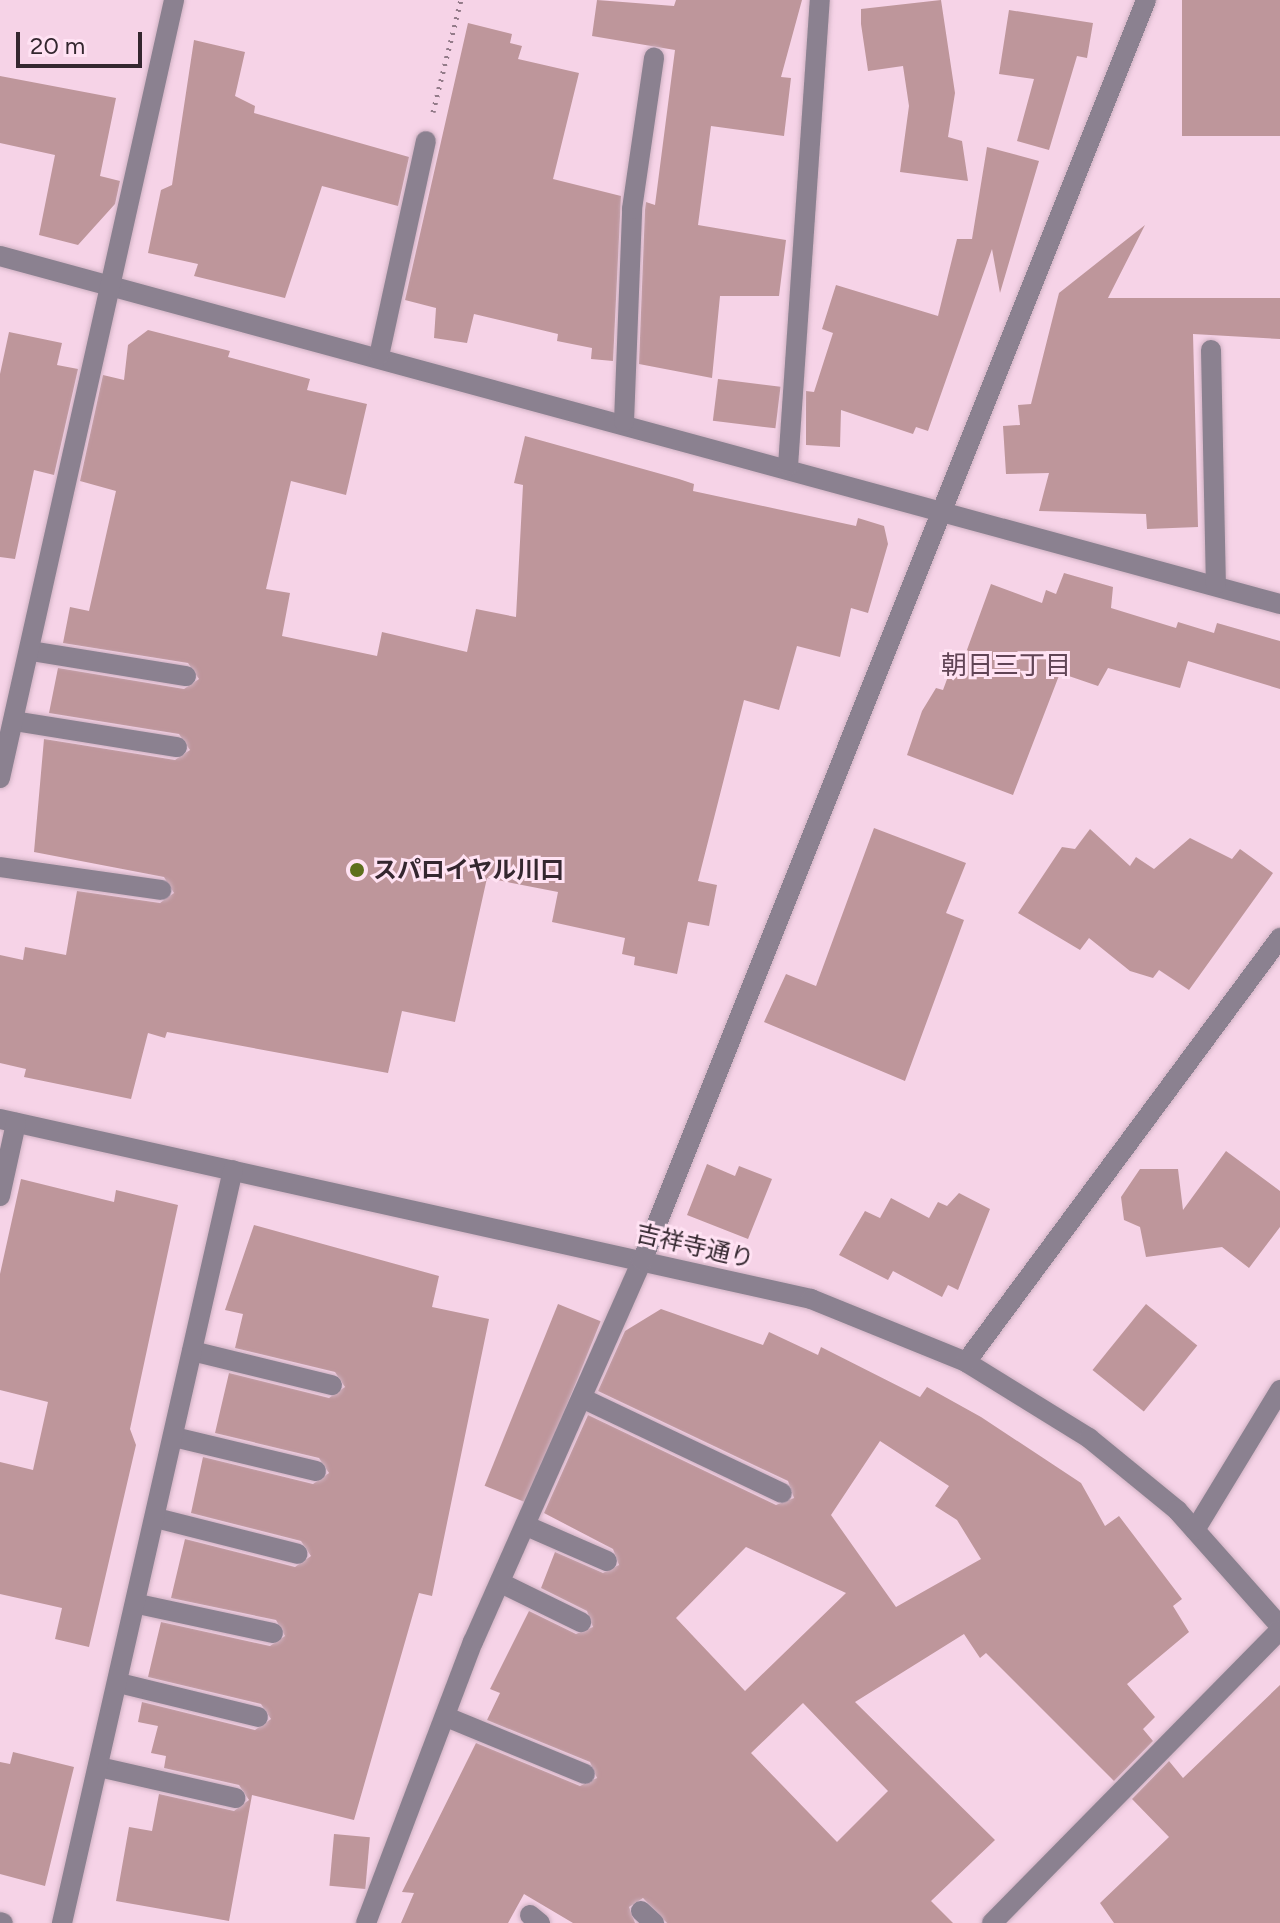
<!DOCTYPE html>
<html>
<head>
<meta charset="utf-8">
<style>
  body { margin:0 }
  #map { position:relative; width:1280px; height:1923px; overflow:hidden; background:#f6d3e7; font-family:Figtree,"Noto Sans JP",sans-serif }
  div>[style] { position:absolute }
  .building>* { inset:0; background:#be969b; transform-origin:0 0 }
  .path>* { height:5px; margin-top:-2.5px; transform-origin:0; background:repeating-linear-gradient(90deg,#937b89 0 2px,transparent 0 8px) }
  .roads { filter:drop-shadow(0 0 2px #cfb1c2) drop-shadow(0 0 2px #cfb1c2) }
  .minor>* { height:20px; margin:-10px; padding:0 10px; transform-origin:10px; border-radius:10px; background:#8b8190 }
  .dots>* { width:22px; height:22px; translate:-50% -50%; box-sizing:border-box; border:4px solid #ffe2f3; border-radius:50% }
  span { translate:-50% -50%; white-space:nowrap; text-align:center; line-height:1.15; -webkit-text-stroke:6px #ffe2f3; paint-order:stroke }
  .poi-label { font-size:24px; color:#34272f; font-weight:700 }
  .left { translate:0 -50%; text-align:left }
  .street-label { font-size:24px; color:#34272f }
  .neighbourhood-label { font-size:26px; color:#604455 }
  .scale { position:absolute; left:16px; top:32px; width:126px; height:36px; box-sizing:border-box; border:4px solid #34272f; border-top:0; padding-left:10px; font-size:24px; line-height:28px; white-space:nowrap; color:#34272f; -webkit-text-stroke:6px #ffe2f3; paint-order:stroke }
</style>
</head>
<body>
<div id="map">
  <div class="building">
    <div style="clip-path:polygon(597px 0,674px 6px,676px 0,802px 0,781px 77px,791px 78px,784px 136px,711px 126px,698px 225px,786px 240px,779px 296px,720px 296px,712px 378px,639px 364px,645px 210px,646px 202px,655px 205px,675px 50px,592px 36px)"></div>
    <div style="clip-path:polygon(941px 0,955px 93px,948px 137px,962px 141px,968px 181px,900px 172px,909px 106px,903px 66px,868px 71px,861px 24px,861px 9px)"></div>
    <div style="left:1182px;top:0;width:98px;height:136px"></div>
    <div style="clip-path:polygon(1009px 10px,1093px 23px,1087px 58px,1077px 56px,1049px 150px,1017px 141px,1034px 79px,999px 74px)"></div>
    <div style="clip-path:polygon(468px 23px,512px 34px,510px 43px,522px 46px,518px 59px,579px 73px,553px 179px,621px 196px,613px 361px,591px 359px,592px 348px,557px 341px,558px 334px,474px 314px,467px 343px,434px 338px,436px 308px,405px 300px)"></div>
    <div style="clip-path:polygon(194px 40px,245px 52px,235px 96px,255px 106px,254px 113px,409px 157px,398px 206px,322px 186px,285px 298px,194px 276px,198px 264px,148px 253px,161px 190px,172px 185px)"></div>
    <div style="clip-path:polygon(0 76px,116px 98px,100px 176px,120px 181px,115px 204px,78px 245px,39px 235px,55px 155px,0 143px)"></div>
    <div style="clip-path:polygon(987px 147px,1039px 161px,1000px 293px,992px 249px,928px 431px,916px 427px,913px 434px,841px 410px,840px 447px,806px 445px,806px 391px,814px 392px,833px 333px,822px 329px,836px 285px,938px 316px,957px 239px,972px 239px)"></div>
    <div style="clip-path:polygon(1145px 225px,1108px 298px,1280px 298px,1280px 339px,1193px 334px,1198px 527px,1147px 529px,1146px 514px,1039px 511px,1049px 473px,1006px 474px,1003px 426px,1020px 425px,1018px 405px,1031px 404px,1059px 293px)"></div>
    <div style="clip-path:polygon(148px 330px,230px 351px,228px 357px,310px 379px,307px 390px,367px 404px,346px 495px,291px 481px,266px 589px,290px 593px,282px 636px,377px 656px,382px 632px,467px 652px,476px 609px,516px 617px,523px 485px,514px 483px,525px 436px,679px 479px,694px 484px,693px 491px,856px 526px,858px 518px,884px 526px,888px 544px,868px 613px,851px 608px,840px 657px,797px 646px,779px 710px,744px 700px,698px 881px,717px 885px,709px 926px,688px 922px,677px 974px,634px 965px,635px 957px,622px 954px,625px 938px,552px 922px,558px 892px,487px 878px,455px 1022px,402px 1011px,388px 1073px,167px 1032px,165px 1038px,148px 1033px,131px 1099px,24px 1077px,26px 1069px,0 1063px,0 955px,23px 960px,25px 947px,66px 955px,77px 891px,160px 903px,174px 893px,164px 877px,34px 852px,44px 739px,175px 760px,190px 750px,179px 734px,49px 713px,58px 668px,184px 689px,199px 679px,188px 663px,63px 643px,70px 607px,89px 611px,116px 491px,80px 481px,103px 375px,124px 380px,128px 345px)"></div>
    <div style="clip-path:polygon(9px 332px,62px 343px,57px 365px,78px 369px,54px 475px,34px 470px,15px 559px,0 557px,0 374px)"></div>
    <div style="left:718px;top:379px;width:63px;height:42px;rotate:7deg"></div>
    <div style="clip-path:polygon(1064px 573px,1113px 587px,1111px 608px,1176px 628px,1178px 622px,1214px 633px,1217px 623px,1280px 641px,1280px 689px,1188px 661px,1180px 688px,1108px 668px,1098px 686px,1060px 673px,1013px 795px,907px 755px,922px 711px,936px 688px,943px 690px,956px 655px,964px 658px,991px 584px,1042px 603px,1046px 590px,1056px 594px)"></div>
    <div style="clip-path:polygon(874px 828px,966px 863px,946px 913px,964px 920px,905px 1081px,764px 1022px,786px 974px,816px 986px)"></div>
    <div style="clip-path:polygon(1090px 829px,1130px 866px,1136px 857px,1154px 869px,1190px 838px,1232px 859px,1240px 849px,1273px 873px,1189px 990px,1159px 970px,1153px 978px,1130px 971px,1089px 938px,1080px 950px,1018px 913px,1062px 847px,1075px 849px)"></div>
    <div style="clip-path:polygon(1226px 1151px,1280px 1191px,1280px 1227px,1249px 1268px,1222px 1247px,1146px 1257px,1140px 1227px,1124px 1220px,1121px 1197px,1140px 1169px,1178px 1169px,1183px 1210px)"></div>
    <div style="clip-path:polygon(707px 1164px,735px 1176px,739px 1166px,772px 1179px,748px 1239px,687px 1215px)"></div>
    <div style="clip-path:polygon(21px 1179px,114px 1202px,116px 1190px,178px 1205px,130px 1429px,136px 1445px,89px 1647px,55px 1639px,62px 1608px,0 1594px,0 1462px,33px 1470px,48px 1402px,0 1390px,0 1274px)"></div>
    <div style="clip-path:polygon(959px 1193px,990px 1209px,958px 1290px,948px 1285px,942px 1297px,893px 1271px,888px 1280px,839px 1255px,865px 1211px,880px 1218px,891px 1198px,929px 1218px,938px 1202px,947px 1206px)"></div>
    <div style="clip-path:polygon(254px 1225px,439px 1276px,432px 1307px,489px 1319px,432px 1596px,419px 1593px,354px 1820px,252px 1795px,229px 1921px,116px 1901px,129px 1827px,152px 1831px,159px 1794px,234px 1811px,249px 1800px,239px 1785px,164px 1768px,166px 1756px,151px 1753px,158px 1726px,138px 1722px,142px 1702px,255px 1730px,271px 1719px,261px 1704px,148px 1677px,161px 1622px,270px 1646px,285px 1636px,276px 1620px,171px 1598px,185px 1539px,295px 1567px,311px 1556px,301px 1541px,191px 1513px,203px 1457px,313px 1484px,329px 1473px,319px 1458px,215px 1433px,229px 1373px,329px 1398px,345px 1387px,335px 1372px,235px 1348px,243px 1314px,225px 1310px)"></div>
    <div style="left:558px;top:1304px;width:46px;height:196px;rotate:22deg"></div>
    <div style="left:1146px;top:1304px;width:66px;height:85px;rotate:39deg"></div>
    <div style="clip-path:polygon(evenodd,661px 1309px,763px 1345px,769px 1332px,818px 1355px,821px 1347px,920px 1397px,927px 1387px,981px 1417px,1081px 1483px,1105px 1526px,1119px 1516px,1182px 1599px,1173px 1606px,1189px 1632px,1127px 1684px,1155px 1717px,1143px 1729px,1153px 1741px,1114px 1781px,986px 1653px,980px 1658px,964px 1634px,855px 1702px,995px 1840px,931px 1901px,953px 1923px,667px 1923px,643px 1898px,629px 1907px,635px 1923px,573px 1923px,524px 1894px,508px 1923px,401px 1923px,414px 1893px,402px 1892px,476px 1743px,580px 1786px,597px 1778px,590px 1762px,487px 1720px,500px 1693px,490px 1689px,529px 1611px,576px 1634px,593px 1627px,587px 1611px,541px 1588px,555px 1552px,603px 1573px,619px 1565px,613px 1549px,544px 1513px,588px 1415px,776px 1505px,794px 1498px,788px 1481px,598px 1391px,625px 1331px,661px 1309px,880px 1441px,949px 1486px,935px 1506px,957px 1520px,981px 1559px,896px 1607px,831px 1515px,880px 1441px,661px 1309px,746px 1547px,846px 1593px,745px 1691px,676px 1618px,746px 1547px,661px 1309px,803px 1703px,888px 1791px,837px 1842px,751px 1753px,803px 1703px)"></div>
    <div style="clip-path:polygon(1280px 1685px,1280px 1923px,1114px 1923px,1100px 1903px,1169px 1837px,1132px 1799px,1169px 1761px,1183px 1778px)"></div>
    <div style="clip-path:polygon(13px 1752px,74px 1767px,45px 1886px,0 1874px,0 1762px,10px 1764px)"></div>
    <div style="left:334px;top:1834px;width:36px;height:52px;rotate:5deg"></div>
  </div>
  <div class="path">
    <div style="left:433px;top:112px;width:115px;rotate:-76deg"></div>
  </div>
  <div class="roads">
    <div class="minor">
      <div style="left:0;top:256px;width:1326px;rotate:15.21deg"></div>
      <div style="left:1211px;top:350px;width:234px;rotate:88.8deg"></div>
      <div style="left:379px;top:356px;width:220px;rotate:-77.7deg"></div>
      <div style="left:624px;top:422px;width:213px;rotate:-87.8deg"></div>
      <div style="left:632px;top:209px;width:153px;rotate:-81.7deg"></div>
      <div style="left:788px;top:466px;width:467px;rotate:-86.1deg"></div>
      <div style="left:31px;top:651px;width:157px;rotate:9.2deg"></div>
      <div style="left:14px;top:721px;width:165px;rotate:9.1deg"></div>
      <div style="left:0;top:778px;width:797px;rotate:-77.39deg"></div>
      <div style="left:0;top:867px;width:163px;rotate:8.1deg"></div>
      <div style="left:0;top:1119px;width:831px;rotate:12.51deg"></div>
      <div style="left:811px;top:1299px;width:167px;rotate:22.1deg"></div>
      <div style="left:966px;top:1362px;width:145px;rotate:31.7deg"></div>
      <div style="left:1089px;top:1438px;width:114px;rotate:39.3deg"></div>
      <div style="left:1177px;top:1510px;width:155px;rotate:48.4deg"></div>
      <div style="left:0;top:1196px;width:75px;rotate:-77.6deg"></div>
      <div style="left:192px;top:1351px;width:144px;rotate:13.7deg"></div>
      <div style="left:966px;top:1362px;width:528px;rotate:-53.48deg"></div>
      <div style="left:584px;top:1399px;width:219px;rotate:25.4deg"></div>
      <div style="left:174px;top:1437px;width:146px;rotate:13.5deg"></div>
      <div style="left:156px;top:1518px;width:146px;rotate:14.2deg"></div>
      <div style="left:529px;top:1527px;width:85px;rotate:23.6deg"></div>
      <div style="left:1195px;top:1530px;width:164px;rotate:-58.7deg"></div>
      <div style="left:503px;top:1584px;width:87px;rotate:26deg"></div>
      <div style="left:138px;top:1604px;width:138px;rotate:12.1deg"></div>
      <div style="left:119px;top:1683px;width:143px;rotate:13.7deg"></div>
      <div style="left:449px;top:1718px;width:147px;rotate:22.4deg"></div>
      <div style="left:99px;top:1767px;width:140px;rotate:12.8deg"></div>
      <div style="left:641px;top:1911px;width:18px;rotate:43deg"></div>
      <div style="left:530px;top:1915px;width:13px;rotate:39deg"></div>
      <div style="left:0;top:1922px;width:3px;rotate:18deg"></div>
      <div style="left:62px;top:1923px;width:772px;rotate:-77.21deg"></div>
      <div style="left:366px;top:1923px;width:301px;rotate:-69.2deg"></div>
      <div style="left:473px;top:1642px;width:417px;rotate:-66.1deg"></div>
      <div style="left:642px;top:1261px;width:1358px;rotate:-68.21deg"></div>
      <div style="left:992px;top:1923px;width:411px;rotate:-45.5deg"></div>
    </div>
  </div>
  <div class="dots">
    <div style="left:357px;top:870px;background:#5d701d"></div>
  </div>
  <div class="poi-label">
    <span class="left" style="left:373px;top:870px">スパロイヤル川口</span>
  </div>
  <div class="street-label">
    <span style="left:695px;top:1246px;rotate:13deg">吉祥寺通り</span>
  </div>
  <div class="neighbourhood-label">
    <span style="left:1006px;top:666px">朝日三丁目</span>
  </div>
  <div class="scale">20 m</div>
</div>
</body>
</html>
